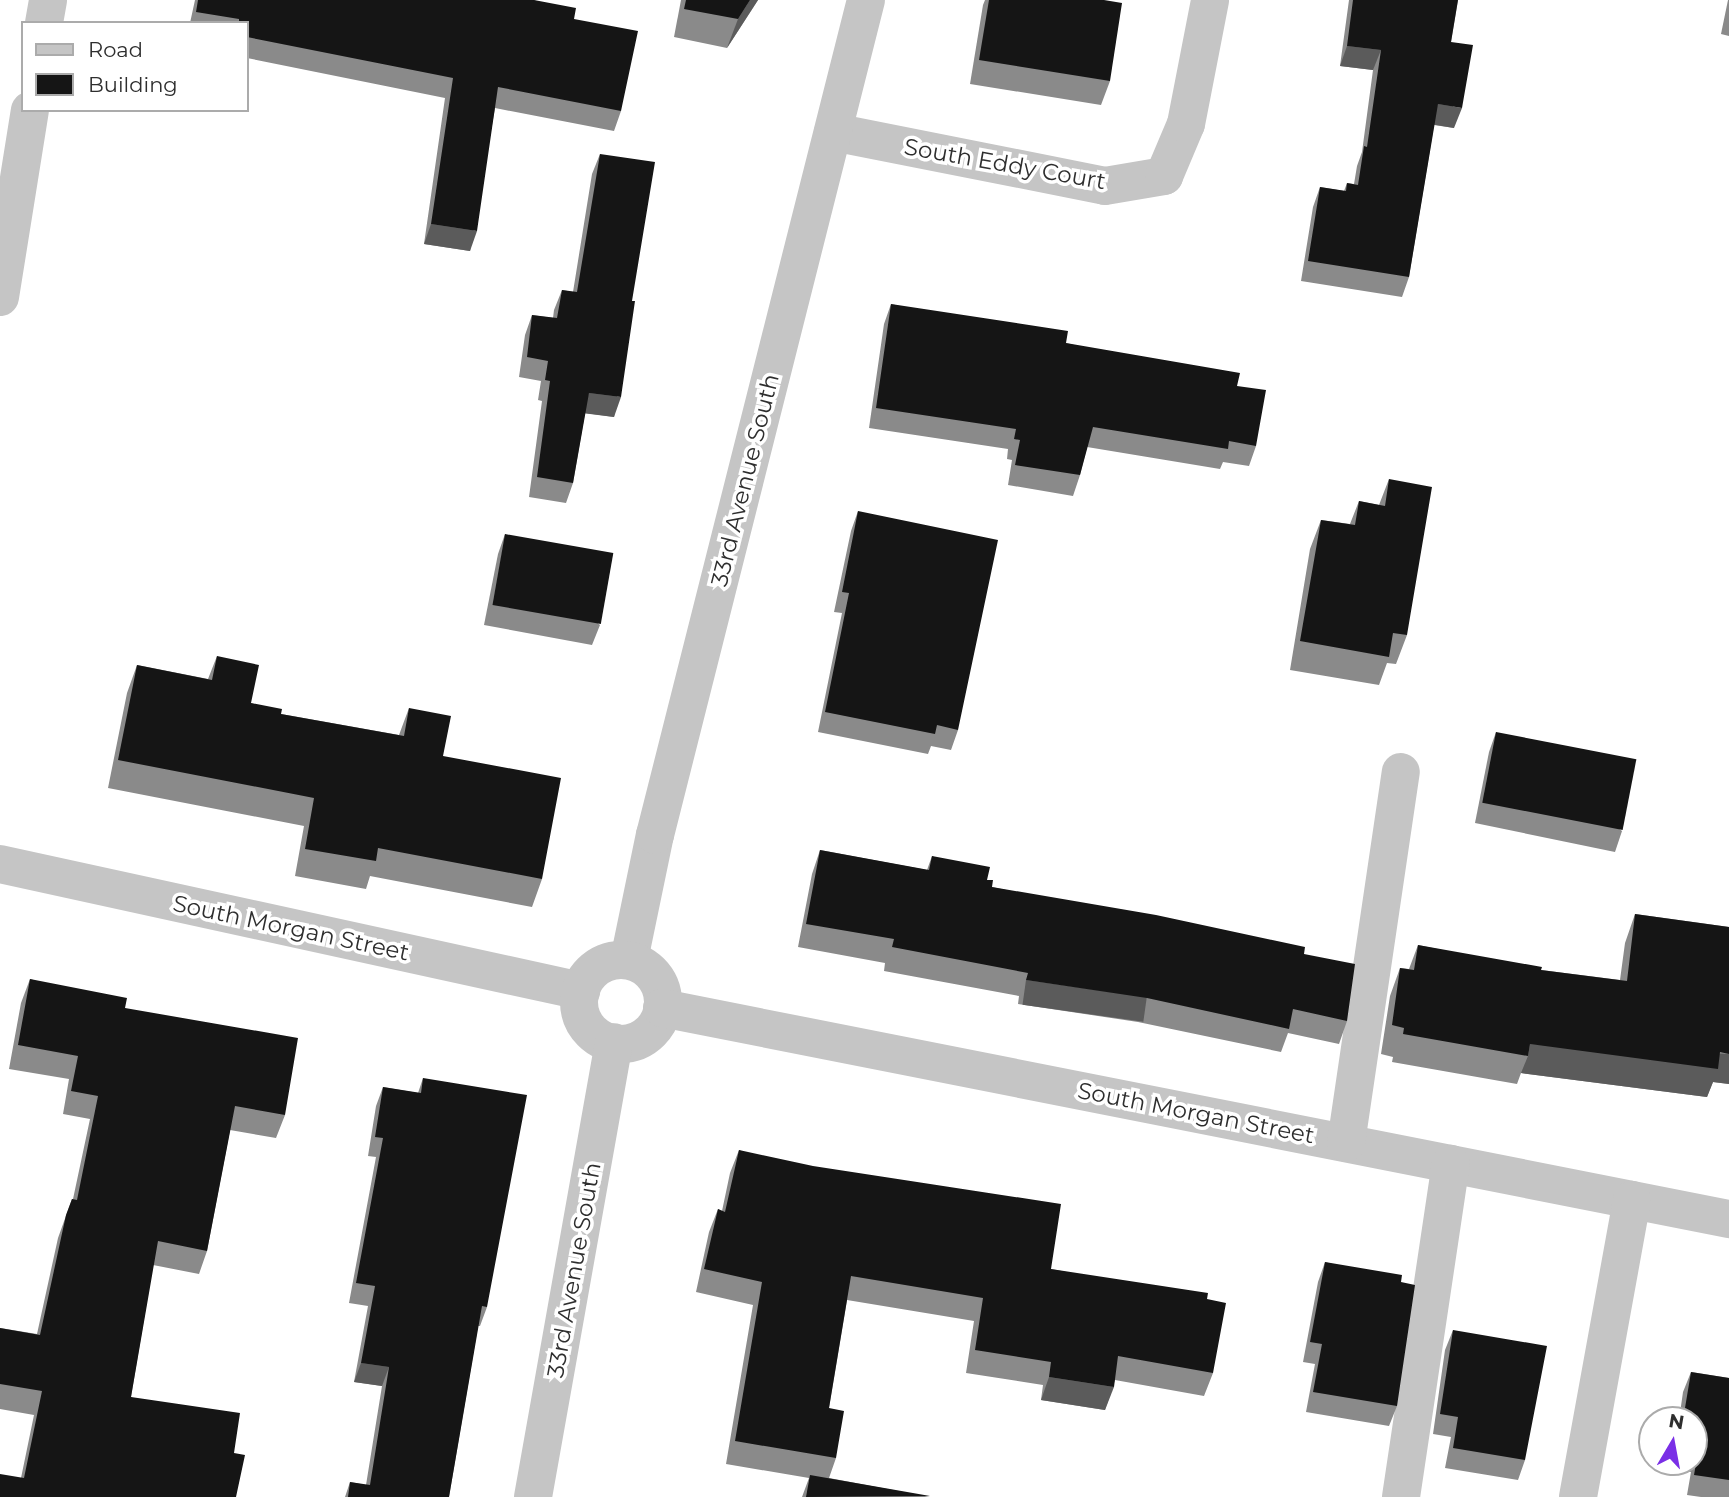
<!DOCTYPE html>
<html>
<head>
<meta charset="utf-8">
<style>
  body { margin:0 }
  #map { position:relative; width:1729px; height:1497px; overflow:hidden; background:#fff; font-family:Montserrat,sans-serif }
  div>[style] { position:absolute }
  .minor>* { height:38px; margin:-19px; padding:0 19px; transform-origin:19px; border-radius:19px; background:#c5c5c5 }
  .minor>.ring { margin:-19px; padding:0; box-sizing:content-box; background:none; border:38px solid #c5c5c5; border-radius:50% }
  .wall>* { inset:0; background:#8a8a8a }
  .shaded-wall>* { inset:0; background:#5b5b5b; transform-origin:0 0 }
  .building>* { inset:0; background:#151515; transform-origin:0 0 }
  span { translate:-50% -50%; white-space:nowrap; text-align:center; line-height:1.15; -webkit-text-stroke:7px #fff; paint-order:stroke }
  .street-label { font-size:23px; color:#2e2e2e }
  .legend { position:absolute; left:21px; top:21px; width:228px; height:91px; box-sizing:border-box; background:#fff; border:2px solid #ababab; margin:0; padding:9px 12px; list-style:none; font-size:21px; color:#2e2e2e }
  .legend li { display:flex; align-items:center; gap:14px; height:35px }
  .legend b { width:35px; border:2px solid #ababab }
  .north { position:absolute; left:1638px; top:1406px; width:70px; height:70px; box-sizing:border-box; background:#fff; border:2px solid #ababab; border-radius:50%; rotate:10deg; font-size:19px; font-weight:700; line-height:28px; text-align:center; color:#2e2e2e }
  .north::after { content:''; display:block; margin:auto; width:24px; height:32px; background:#7a2fe6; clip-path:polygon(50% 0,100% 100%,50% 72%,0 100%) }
</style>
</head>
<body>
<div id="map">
  <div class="minor">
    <div style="left:44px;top:23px;width:23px;rotate:-80deg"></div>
    <div style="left:833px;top:132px;width:277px;rotate:11.2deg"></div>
    <div style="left:1105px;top:186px;width:60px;rotate:-9.6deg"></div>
    <div style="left:1164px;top:176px;width:56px;rotate:-67.1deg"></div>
    <div style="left:1186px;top:124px;width:126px;rotate:-79deg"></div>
    <div style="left:0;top:297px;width:189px;rotate:-80.9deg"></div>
    <div style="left:0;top:864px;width:595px;rotate:12.33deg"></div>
    <div style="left:629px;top:960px;width:128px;rotate:-78.3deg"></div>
    <div style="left:655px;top:835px;width:861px;rotate:-75.82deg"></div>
    <div class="ring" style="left:579px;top:960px;width:46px;height:46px"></div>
    <div style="left:662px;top:1008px;width:1088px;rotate:11.19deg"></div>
    <div style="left:1346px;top:1143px;width:375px;rotate:-81.6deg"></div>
    <div style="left:533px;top:1497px;width:462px;rotate:-79.9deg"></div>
    <div style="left:1401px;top:1497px;width:337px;rotate:-81.5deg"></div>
    <div style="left:1578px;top:1497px;width:302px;rotate:-79.7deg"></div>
  </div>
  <div class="wall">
    <div style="clip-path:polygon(195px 0,534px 0,574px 19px,621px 111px,614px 131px,495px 108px,470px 251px,424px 244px,445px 98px,247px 58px,247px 23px,190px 23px)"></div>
    <div style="clip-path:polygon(681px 0,758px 0,727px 48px,674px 37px)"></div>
    <div style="clip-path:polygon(985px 0,1104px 0,1110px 81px,1101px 105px,970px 84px,983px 5px)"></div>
    <div style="clip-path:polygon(1349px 0,1458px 0,1451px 42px,1454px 128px,1434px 125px,1409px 277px,1402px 297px,1301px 281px,1313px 207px,1320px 187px,1344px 191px,1347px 183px,1354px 184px,1357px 166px,1362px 152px,1373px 70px,1340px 66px)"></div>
    <div style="clip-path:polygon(1728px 0,1729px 0,1729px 36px,1721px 34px)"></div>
    <div style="clip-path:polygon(600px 154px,632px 301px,614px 417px,585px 413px,573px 483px,566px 503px,529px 497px,542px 401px,538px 400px,541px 381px,519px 377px,525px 335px,532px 315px,553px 318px,554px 310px,562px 290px,573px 292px,592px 174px)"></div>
    <div style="clip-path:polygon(891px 304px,1066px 343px,1237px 386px,1256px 446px,1249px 466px,1223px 462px,1220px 469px,1087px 447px,1080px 475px,1073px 496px,1008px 485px,1012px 460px,1007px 459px,1008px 449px,869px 428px,884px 324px)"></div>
    <div style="clip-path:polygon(1389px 479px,1407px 635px,1396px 664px,1387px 663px,1379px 685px,1290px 670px,1310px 549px,1321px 520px,1350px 524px,1359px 501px,1379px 505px)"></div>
    <div style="clip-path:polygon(858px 511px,958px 730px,951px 750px,931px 746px,928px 754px,818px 732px,842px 613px,834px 612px,851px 531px)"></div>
    <div style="clip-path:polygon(505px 534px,600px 625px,592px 645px,484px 625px,498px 554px)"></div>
    <div style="clip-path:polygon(217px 656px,251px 703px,281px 714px,399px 735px,409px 708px,443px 756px,542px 879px,532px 907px,370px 876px,366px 889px,295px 876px,304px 826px,108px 788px,127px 693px,137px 665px,208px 679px)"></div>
    <div style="clip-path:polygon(1496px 732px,1622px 831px,1615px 852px,1475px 823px,1489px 752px)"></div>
    <div style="clip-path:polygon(820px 850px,927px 870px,932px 856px,987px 880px,992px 887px,1304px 954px,1347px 1021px,1339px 1044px,1288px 1033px,1281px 1052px,1138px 1022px,1018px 1004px,1019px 996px,884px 971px,885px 963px,798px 947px,812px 874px)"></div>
    <div style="clip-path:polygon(1635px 914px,1729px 927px,1729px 1084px,1713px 1082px,1707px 1097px,1521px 1073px,1517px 1084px,1392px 1062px,1393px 1057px,1381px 1054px,1390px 996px,1400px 968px,1409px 969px,1418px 945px,1541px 970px,1620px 980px,1625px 943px)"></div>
    <div style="clip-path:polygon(30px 979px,125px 1008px,285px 1115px,276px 1138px,230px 1130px,207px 1251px,199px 1274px,153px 1265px,131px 1397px,234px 1453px,236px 1497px,21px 1478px,34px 1415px,0 1409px,0 1328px,37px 1334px,58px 1238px,72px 1199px,73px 1199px,90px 1119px,63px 1114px,69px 1079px,9px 1069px,21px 1003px)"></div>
    <div style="clip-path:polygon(423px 1078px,487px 1307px,480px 1326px,478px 1326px,449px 1497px,345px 1497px,350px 1482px,366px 1485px,382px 1386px,354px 1382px,368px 1306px,349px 1303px,376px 1157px,368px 1156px,376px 1106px,383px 1087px,418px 1093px)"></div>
    <div style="clip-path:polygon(739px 1150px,1051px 1269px,1207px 1299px,1213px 1373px,1204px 1396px,1115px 1380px,1105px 1410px,1041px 1400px,1043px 1385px,966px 1373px,974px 1321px,847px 1300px,829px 1408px,836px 1458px,829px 1478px,930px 1497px,802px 1497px,809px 1478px,726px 1464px,753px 1305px,696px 1292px,709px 1232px,718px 1209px,722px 1211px,730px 1173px)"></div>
    <div style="clip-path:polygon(1325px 1262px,1401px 1282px,1397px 1406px,1389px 1426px,1306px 1412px,1315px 1364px,1303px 1362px,1318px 1282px)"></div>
    <div style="clip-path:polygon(1453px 1330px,1525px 1460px,1518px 1480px,1445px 1468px,1451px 1437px,1433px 1434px,1445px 1350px)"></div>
    <div style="clip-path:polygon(1691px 1372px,1729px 1378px,1729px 1497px,1701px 1497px,1687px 1495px,1691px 1472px,1672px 1469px,1673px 1462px,1694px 1462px,1694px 1420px,1679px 1420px,1683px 1392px)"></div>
  </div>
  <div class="shaded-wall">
    <div style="clip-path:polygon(750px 0,758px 0,727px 48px,738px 19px)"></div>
    <div style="clip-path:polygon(1347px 46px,1381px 50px,1373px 70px,1340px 66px)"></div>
    <div style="clip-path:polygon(1438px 104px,1462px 108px,1454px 128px,1430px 124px)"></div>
    <div style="clip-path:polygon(431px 224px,477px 231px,470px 251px,424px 244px)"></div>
    <div style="clip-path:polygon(589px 393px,621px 397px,614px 417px,582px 413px)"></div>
    <div style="left:1026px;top:980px;width:122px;height:25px;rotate:8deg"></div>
    <div style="clip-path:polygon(1530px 1044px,1729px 1054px,1729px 1084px,1713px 1082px,1707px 1097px,1521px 1073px,1528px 1056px)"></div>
    <div style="clip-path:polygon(361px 1363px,389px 1367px,382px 1386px,354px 1382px)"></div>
    <div style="clip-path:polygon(1049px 1377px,1114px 1387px,1105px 1410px,1041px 1400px)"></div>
  </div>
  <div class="building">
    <div style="clip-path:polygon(198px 0,534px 0,576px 8px,574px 19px,638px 31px,621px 111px,498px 87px,477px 231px,431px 224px,453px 78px,247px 37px,247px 23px,239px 23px,239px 19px,196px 12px)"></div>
    <div style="clip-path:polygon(686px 0,750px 0,738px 19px,684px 9px)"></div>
    <div style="clip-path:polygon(989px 0,1104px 0,1122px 3px,1110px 81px,979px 60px)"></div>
    <div style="clip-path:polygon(1353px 0,1458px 0,1451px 42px,1473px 45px,1462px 108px,1438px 104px,1409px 277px,1308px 261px,1320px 187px,1346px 191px,1347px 183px,1358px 185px,1364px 146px,1367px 147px,1381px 50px,1347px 46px)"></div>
    <div style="clip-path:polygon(600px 154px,655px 162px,632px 301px,635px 301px,621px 397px,589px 393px,573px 483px,537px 477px,550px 381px,545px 380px,548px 361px,527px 357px,532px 315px,557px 318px,562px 290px,577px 292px)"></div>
    <div style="clip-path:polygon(891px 304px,1068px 331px,1066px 343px,1240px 373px,1237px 386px,1266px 390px,1256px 446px,1229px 441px,1228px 449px,1093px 427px,1080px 475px,1015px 465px,1020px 440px,1014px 439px,1016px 429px,876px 408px)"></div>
    <div style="clip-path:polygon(1389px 479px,1432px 487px,1407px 635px,1393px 633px,1389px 657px,1300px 641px,1321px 520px,1355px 525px,1359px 501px,1385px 506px)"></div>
    <div style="clip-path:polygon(858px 511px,998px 540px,958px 730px,937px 725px,935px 734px,825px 712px,849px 593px,842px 592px)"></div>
    <div style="left:505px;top:534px;width:110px;height:72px;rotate:10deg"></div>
    <div style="clip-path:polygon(217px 656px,259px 665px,251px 703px,282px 709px,281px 714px,404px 736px,409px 708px,451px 716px,443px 756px,561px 778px,542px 879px,378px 848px,376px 861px,305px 849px,314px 798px,118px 760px,137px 665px,212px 680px)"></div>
    <div style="left:1496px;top:732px;width:143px;height:72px;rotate:11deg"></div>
    <div style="clip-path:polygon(820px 850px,929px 870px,932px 856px,990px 867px,987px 880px,993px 880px,992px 887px,1156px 915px,1305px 947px,1304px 954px,1355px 964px,1347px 1021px,1293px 1009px,1289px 1029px,1147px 998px,1026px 980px,1028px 973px,892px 947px,894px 939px,806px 924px)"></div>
    <div style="clip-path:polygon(1635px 914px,1729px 927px,1729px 1054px,1720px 1052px,1718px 1069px,1530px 1044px,1528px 1056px,1403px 1034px,1404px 1028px,1392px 1025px,1400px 968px,1414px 970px,1418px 945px,1542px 967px,1541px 970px,1627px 981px)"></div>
    <div style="clip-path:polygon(30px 979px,127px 998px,125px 1008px,298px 1038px,285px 1115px,235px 1106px,207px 1251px,158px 1241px,131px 1397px,240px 1413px,234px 1453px,245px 1455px,236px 1497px,0 1497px,0 1474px,24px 1478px,42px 1391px,0 1384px,0 1328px,40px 1335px,66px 1215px,72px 1199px,77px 1200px,98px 1096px,71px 1091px,78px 1056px,18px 1045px)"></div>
    <div style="clip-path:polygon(423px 1078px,527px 1095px,487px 1307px,482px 1306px,449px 1497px,348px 1497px,350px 1482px,370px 1485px,389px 1367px,361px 1363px,375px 1286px,356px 1283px,383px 1138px,375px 1137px,383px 1087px,421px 1093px)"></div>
    <div style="clip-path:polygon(739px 1150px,813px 1166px,1061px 1204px,1051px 1269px,1208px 1293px,1207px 1299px,1226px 1303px,1213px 1373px,1118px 1356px,1114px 1387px,1049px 1377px,1051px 1362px,975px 1350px,983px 1298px,851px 1276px,829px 1408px,844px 1411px,836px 1458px,735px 1441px,762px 1282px,704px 1269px,718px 1209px,725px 1212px)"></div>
    <div style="clip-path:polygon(1325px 1262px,1402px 1275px,1401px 1282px,1415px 1285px,1397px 1406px,1313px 1392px,1322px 1344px,1310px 1342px)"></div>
    <div style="clip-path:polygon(1453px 1330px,1547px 1346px,1525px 1460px,1453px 1448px,1458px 1417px,1440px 1414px)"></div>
    <div style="clip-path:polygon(1691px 1372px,1729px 1378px,1729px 1480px,1694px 1475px,1698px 1452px,1694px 1451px,1694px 1420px,1683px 1420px)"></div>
    <div style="clip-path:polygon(810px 1475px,930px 1496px,806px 1497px)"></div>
  </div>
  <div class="street-label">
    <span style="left:1005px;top:164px;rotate:10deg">South Eddy Court</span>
    <span style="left:745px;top:480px;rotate:-76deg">33rd Avenue South</span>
    <span style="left:291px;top:928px;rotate:12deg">South Morgan Street</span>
    <span style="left:1196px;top:1113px;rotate:11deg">South Morgan Street</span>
    <span style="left:574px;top:1270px;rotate:-80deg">33rd Avenue South</span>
  </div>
  <ul class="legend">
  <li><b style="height:9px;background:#c5c5c5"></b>Road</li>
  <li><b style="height:19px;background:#151515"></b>Building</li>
  </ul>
  <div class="north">N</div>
</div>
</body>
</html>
